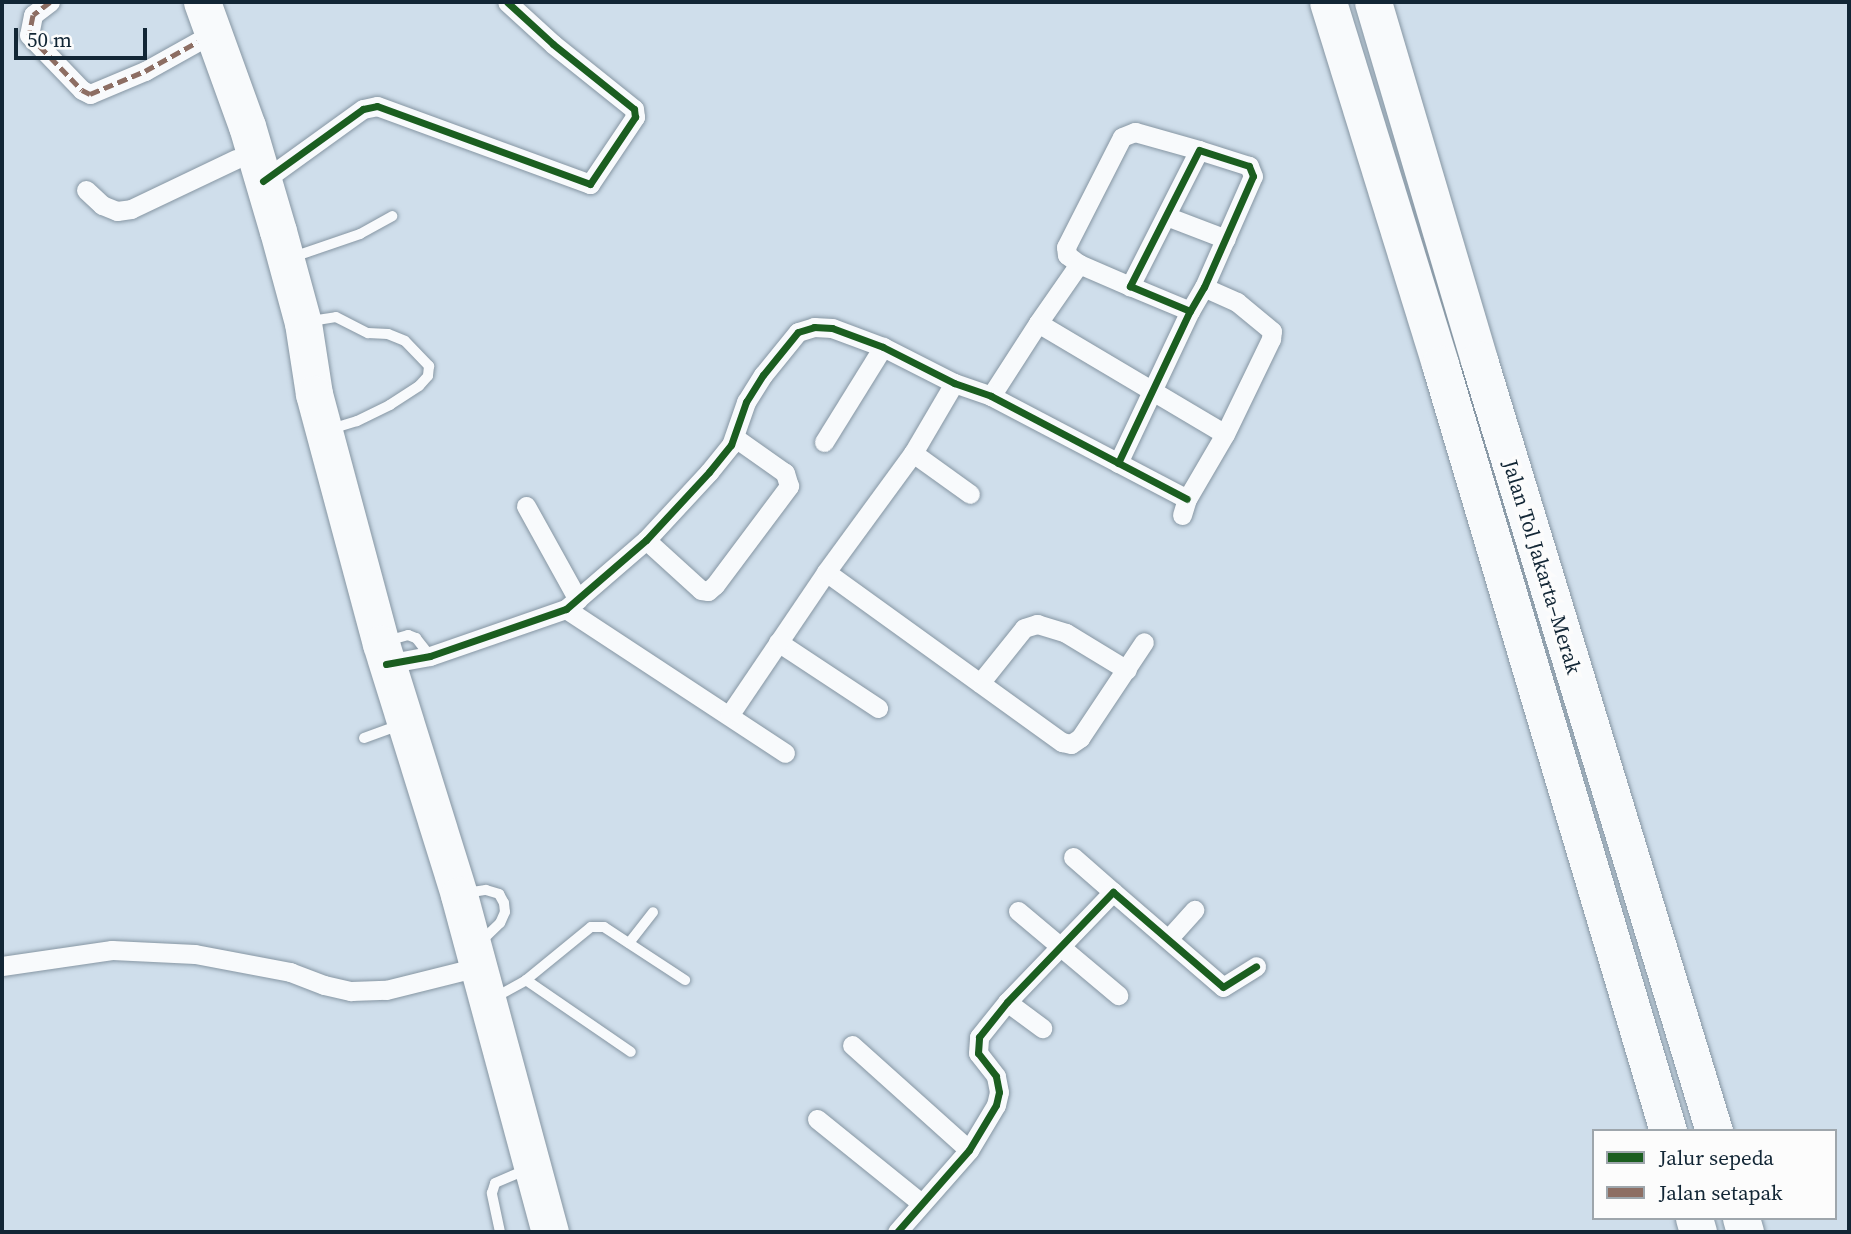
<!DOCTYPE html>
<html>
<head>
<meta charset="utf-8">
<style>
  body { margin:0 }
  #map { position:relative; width:1851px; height:1234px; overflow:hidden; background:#cfdeeb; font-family:"Source Serif 4",serif }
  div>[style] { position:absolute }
  .roads { filter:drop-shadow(0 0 2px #8696a3) drop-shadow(0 0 2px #8696a3) }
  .lane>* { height:10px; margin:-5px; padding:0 5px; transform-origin:5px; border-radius:5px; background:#f8fafc }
  .street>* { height:19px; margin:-9.5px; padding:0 9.5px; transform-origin:9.5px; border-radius:9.5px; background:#f8fafc }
  .highway>* { height:37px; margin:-18.5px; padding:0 18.5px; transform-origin:18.5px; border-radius:18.5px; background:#f8fafc }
  .quiet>* { height:5px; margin-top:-2.5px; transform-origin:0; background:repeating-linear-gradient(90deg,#8d6e63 0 10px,transparent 0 15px) }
  .cycleway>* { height:7px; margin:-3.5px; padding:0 3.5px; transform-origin:3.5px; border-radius:3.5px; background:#1b5e20 }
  span { translate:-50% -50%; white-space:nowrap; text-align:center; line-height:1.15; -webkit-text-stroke:7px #fcfcfc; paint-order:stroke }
  .street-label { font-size:21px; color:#122635 }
  .frame { position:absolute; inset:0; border:4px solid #122635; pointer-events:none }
  .legend { position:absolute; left:1592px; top:1129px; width:245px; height:91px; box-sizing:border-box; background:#fcfcfc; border:2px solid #9ea6ac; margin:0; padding:9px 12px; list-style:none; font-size:21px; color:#122635 }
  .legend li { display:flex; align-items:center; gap:14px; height:35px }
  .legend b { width:35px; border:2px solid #9ea6ac }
  .scale { position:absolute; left:14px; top:28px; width:133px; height:32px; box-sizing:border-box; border:4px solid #122635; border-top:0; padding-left:9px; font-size:21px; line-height:24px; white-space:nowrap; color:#122635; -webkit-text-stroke:5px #fcfcfc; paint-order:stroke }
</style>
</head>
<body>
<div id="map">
  <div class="roads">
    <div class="lane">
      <div style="left:293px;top:257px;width:71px;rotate:-18.9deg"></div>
      <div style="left:360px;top:234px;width:37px;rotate:-29deg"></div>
      <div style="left:311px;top:321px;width:25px;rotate:-9deg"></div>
      <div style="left:336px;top:317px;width:36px;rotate:27deg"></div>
      <div style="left:368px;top:333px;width:20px;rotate:3deg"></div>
      <div style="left:388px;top:334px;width:18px;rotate:22deg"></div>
      <div style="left:405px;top:341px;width:35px;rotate:46deg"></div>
      <div style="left:429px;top:366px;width:10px;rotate:96deg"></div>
      <div style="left:428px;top:376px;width:13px;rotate:132deg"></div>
      <div style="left:419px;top:386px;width:35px;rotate:147deg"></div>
      <div style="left:390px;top:405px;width:37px;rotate:154deg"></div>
      <div style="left:357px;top:421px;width:28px;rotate:163deg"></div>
      <div style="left:387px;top:641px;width:22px;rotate:-16deg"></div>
      <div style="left:408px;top:635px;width:9px;rotate:21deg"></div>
      <div style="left:416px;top:638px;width:23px;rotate:52deg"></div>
      <div style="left:364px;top:738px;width:38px;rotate:-20deg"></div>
      <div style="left:466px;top:893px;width:20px;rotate:-9deg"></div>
      <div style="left:486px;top:890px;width:14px;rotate:17deg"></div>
      <div style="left:499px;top:894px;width:10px;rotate:61deg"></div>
      <div style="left:504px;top:903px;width:9px;rotate:84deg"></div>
      <div style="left:505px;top:912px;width:12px;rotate:114deg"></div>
      <div style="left:500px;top:923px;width:28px;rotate:136deg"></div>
      <div style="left:629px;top:943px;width:39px;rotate:-52deg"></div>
      <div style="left:526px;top:980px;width:127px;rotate:34.4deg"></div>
      <div style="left:494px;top:998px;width:37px;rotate:-29deg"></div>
      <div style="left:526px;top:980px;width:84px;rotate:-39.2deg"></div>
      <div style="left:591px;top:927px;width:13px"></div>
      <div style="left:604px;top:927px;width:97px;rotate:33.2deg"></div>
      <div style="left:500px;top:1232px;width:40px;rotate:-102deg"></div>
      <div style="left:492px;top:1193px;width:10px;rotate:-73deg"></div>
      <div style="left:495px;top:1183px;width:34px;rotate:-23deg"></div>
    </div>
    <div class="street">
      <div style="left:50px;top:2px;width:21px;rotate:143deg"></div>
      <div style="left:33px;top:15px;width:20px;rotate:101deg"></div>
      <div style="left:29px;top:35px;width:76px;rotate:46.1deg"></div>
      <div style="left:82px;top:90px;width:9px;rotate:27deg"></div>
      <div style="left:90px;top:94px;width:60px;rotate:-22.7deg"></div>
      <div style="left:145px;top:71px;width:60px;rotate:-29.1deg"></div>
      <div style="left:263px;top:181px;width:123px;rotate:-35.8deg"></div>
      <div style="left:363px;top:109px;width:14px;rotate:-12deg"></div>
      <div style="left:377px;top:106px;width:227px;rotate:20.1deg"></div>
      <div style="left:590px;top:184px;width:81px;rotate:-56.1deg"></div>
      <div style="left:635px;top:117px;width:8px;rotate:-97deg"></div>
      <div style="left:634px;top:109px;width:104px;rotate:-141.3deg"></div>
      <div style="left:553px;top:44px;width:62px;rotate:-137.6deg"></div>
      <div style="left:86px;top:190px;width:22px;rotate:43deg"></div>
      <div style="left:102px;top:205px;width:16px;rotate:22deg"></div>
      <div style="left:117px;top:211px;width:14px;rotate:-8deg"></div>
      <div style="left:131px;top:209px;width:116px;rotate:-25.5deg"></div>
      <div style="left:1166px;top:216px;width:64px;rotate:21deg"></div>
      <div style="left:1079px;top:264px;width:15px;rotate:-143deg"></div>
      <div style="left:1067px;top:255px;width:8px;rotate:-97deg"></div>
      <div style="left:1066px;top:247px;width:123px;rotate:-63deg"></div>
      <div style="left:1122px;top:137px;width:14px;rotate:-21deg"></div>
      <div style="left:1135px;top:132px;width:66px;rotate:15.7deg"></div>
      <div style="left:1038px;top:323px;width:72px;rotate:-55.2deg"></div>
      <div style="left:1079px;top:264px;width:56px;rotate:23.3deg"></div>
      <div style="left:991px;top:396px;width:87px;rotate:-57.2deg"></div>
      <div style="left:1038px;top:323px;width:217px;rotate:30.7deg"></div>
      <div style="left:824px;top:442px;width:112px;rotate:-58.2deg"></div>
      <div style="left:913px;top:453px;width:70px;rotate:35.7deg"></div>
      <div style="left:1118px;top:463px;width:168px;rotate:-64.7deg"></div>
      <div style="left:1190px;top:311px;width:28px;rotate:-60deg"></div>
      <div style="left:1204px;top:287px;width:121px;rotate:-66.2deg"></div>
      <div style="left:1253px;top:176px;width:11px;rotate:-112deg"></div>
      <div style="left:1249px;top:166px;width:52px;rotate:-162.3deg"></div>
      <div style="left:1199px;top:150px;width:153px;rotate:116.9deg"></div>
      <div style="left:1130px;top:286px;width:65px;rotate:22.6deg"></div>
      <div style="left:526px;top:506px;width:107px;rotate:61deg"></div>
      <div style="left:1182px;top:515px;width:17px;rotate:-73deg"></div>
      <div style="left:1187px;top:499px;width:75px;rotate:-59.7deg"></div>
      <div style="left:1225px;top:434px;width:106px;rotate:-64.2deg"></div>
      <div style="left:1271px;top:339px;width:8px;rotate:-83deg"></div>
      <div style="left:1272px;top:331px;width:45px;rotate:-140.4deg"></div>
      <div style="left:1237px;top:302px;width:36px;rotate:-156deg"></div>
      <div style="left:646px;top:540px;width:74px;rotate:42.3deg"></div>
      <div style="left:701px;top:590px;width:7px;rotate:8deg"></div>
      <div style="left:708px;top:591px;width:9px;rotate:-41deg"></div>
      <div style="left:715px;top:585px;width:124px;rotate:-53.2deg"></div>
      <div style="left:789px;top:486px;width:14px;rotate:-107deg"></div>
      <div style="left:785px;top:473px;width:62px;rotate:-144.8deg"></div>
      <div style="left:826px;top:572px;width:291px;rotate:35.8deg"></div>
      <div style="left:1062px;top:742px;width:9px;rotate:13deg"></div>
      <div style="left:1071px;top:744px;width:11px;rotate:-34deg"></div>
      <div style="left:1080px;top:738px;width:115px;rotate:-56.3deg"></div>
      <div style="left:566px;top:609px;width:262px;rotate:33.3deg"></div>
      <div style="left:778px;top:642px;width:120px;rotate:33.4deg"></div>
      <div style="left:386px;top:664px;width:45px;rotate:-10.3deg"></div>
      <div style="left:430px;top:656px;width:144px;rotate:-19.1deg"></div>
      <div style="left:566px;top:609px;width:106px;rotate:-40.8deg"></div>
      <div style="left:646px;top:540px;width:93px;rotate:-47.2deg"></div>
      <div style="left:709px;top:472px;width:35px;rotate:-51deg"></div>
      <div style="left:731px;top:445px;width:46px;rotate:-70.8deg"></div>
      <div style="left:746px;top:402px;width:32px;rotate:-58deg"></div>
      <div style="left:763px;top:375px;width:55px;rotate:-50.9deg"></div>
      <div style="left:798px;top:332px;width:17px;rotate:-17deg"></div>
      <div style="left:814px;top:327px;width:18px;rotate:3deg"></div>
      <div style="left:832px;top:328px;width:54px;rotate:20.4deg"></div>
      <div style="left:883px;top:347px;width:80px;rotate:26.9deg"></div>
      <div style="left:954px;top:383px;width:39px;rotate:19deg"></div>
      <div style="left:991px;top:396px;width:221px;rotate:27.7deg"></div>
      <div style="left:980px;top:683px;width:70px;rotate:-51.3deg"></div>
      <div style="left:1024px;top:628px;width:14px;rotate:-17deg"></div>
      <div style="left:1037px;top:624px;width:30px;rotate:17deg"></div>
      <div style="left:1066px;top:633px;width:71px;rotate:31.2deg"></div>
      <div style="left:730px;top:714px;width:171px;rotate:-55.9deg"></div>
      <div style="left:826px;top:572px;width:147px;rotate:-53.8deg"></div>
      <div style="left:913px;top:453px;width:81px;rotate:-59.6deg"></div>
      <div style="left:1073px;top:857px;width:53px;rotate:41.2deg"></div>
      <div style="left:1018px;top:911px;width:131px;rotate:40deg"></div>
      <div style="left:1169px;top:938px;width:38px;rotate:-48deg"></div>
      <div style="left:2px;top:966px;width:111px;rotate:-8.3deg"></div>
      <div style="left:112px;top:950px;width:83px;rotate:2.8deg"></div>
      <div style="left:195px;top:954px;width:97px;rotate:10.7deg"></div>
      <div style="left:290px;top:972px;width:36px;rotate:21deg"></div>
      <div style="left:324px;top:985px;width:28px;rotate:13deg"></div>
      <div style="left:351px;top:991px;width:35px;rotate:-2deg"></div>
      <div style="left:386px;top:990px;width:95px;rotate:-14deg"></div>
      <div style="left:1007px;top:1002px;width:44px;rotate:36.6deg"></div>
      <div style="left:852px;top:1045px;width:157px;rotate:41.9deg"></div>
      <div style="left:817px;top:1119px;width:134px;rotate:38.9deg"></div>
      <div style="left:897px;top:1232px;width:109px;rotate:-48.7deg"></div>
      <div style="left:969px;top:1150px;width:52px;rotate:-59deg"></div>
      <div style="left:996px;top:1105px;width:13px;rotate:-77deg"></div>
      <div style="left:999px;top:1092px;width:16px;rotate:-101deg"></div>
      <div style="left:996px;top:1076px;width:29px;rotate:-128deg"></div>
      <div style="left:978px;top:1053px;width:16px;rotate:-86deg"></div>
      <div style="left:979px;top:1037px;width:45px;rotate:-51.3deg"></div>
      <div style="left:1007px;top:1002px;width:153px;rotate:-46.1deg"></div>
      <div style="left:1113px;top:892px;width:145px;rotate:40.8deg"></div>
      <div style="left:1223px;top:987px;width:39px;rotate:-32deg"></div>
    </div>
    <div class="highway">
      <div style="left:202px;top:2px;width:132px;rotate:70.1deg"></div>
      <div style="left:247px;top:126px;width:109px;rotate:73.6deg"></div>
      <div style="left:278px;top:231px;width:95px;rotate:74.8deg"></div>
      <div style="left:303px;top:323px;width:72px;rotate:81.2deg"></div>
      <div style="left:314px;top:394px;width:259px;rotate:75deg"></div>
      <div style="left:381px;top:644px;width:263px;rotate:72.7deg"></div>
      <div style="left:459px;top:895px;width:349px;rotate:74.9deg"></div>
      <div style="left:1328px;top:2px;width:379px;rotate:72.8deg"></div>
      <div style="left:1440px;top:364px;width:800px;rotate:73.44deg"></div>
      <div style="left:1373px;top:2px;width:373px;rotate:73.5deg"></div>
      <div style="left:1479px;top:360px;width:806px;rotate:73.05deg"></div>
      <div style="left:1694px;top:1218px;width:15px;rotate:74deg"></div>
      <div style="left:1741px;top:1218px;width:15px;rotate:74deg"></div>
    </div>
  </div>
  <div class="quiet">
    <div style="left:50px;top:2px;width:21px;rotate:143deg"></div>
    <div style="left:33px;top:15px;width:20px;rotate:101deg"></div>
    <div style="left:29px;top:35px;width:76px;rotate:46.1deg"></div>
    <div style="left:82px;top:90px;width:9px;rotate:27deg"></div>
    <div style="left:90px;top:94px;width:60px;rotate:-22.7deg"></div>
    <div style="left:145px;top:71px;width:60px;rotate:-29.1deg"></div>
  </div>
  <div class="cycleway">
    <div style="left:263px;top:181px;width:123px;rotate:-35.8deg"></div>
    <div style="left:363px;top:109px;width:14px;rotate:-12deg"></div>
    <div style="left:377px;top:106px;width:227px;rotate:20.1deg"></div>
    <div style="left:590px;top:184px;width:81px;rotate:-56.1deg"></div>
    <div style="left:635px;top:117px;width:8px;rotate:-97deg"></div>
    <div style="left:634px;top:109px;width:104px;rotate:-141.3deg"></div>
    <div style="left:553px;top:44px;width:62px;rotate:-137.6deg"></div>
    <div style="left:1118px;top:463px;width:168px;rotate:-64.7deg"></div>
    <div style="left:1190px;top:311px;width:28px;rotate:-60deg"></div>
    <div style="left:1204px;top:287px;width:121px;rotate:-66.2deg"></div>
    <div style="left:1253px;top:176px;width:11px;rotate:-112deg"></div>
    <div style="left:1249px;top:166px;width:52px;rotate:-162.3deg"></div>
    <div style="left:1199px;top:150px;width:153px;rotate:116.9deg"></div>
    <div style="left:1130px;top:286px;width:65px;rotate:22.6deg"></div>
    <div style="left:386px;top:664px;width:45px;rotate:-10.3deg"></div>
    <div style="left:430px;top:656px;width:144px;rotate:-19.1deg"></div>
    <div style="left:566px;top:609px;width:106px;rotate:-40.8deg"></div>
    <div style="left:646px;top:540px;width:93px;rotate:-47.2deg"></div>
    <div style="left:709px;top:472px;width:35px;rotate:-51deg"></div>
    <div style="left:731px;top:445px;width:46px;rotate:-70.8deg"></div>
    <div style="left:746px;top:402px;width:32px;rotate:-58deg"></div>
    <div style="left:763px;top:375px;width:55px;rotate:-50.9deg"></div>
    <div style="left:798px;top:332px;width:17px;rotate:-17deg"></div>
    <div style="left:814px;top:327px;width:18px;rotate:3deg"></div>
    <div style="left:832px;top:328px;width:54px;rotate:20.4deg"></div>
    <div style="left:883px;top:347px;width:80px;rotate:26.9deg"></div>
    <div style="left:954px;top:383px;width:39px;rotate:19deg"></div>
    <div style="left:991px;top:396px;width:221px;rotate:27.7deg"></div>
    <div style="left:897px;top:1232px;width:109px;rotate:-48.7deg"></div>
    <div style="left:969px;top:1150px;width:52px;rotate:-59deg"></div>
    <div style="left:996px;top:1105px;width:13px;rotate:-77deg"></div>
    <div style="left:999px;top:1092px;width:16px;rotate:-101deg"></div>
    <div style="left:996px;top:1076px;width:29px;rotate:-128deg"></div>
    <div style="left:978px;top:1053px;width:16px;rotate:-86deg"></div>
    <div style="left:979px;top:1037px;width:45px;rotate:-51.3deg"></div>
    <div style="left:1007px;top:1002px;width:153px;rotate:-46.1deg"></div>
    <div style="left:1113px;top:892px;width:145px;rotate:40.8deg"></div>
    <div style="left:1223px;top:987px;width:39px;rotate:-32deg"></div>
  </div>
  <div class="street-label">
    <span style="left:1542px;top:567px;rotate:73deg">Jalan Tol Jakarta–Merak</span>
  </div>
  <div class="frame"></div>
  <ul class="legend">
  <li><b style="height:9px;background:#1b5e20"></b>Jalur sepeda</li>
  <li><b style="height:9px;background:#8d6e63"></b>Jalan setapak</li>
  </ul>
  <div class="scale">50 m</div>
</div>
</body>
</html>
